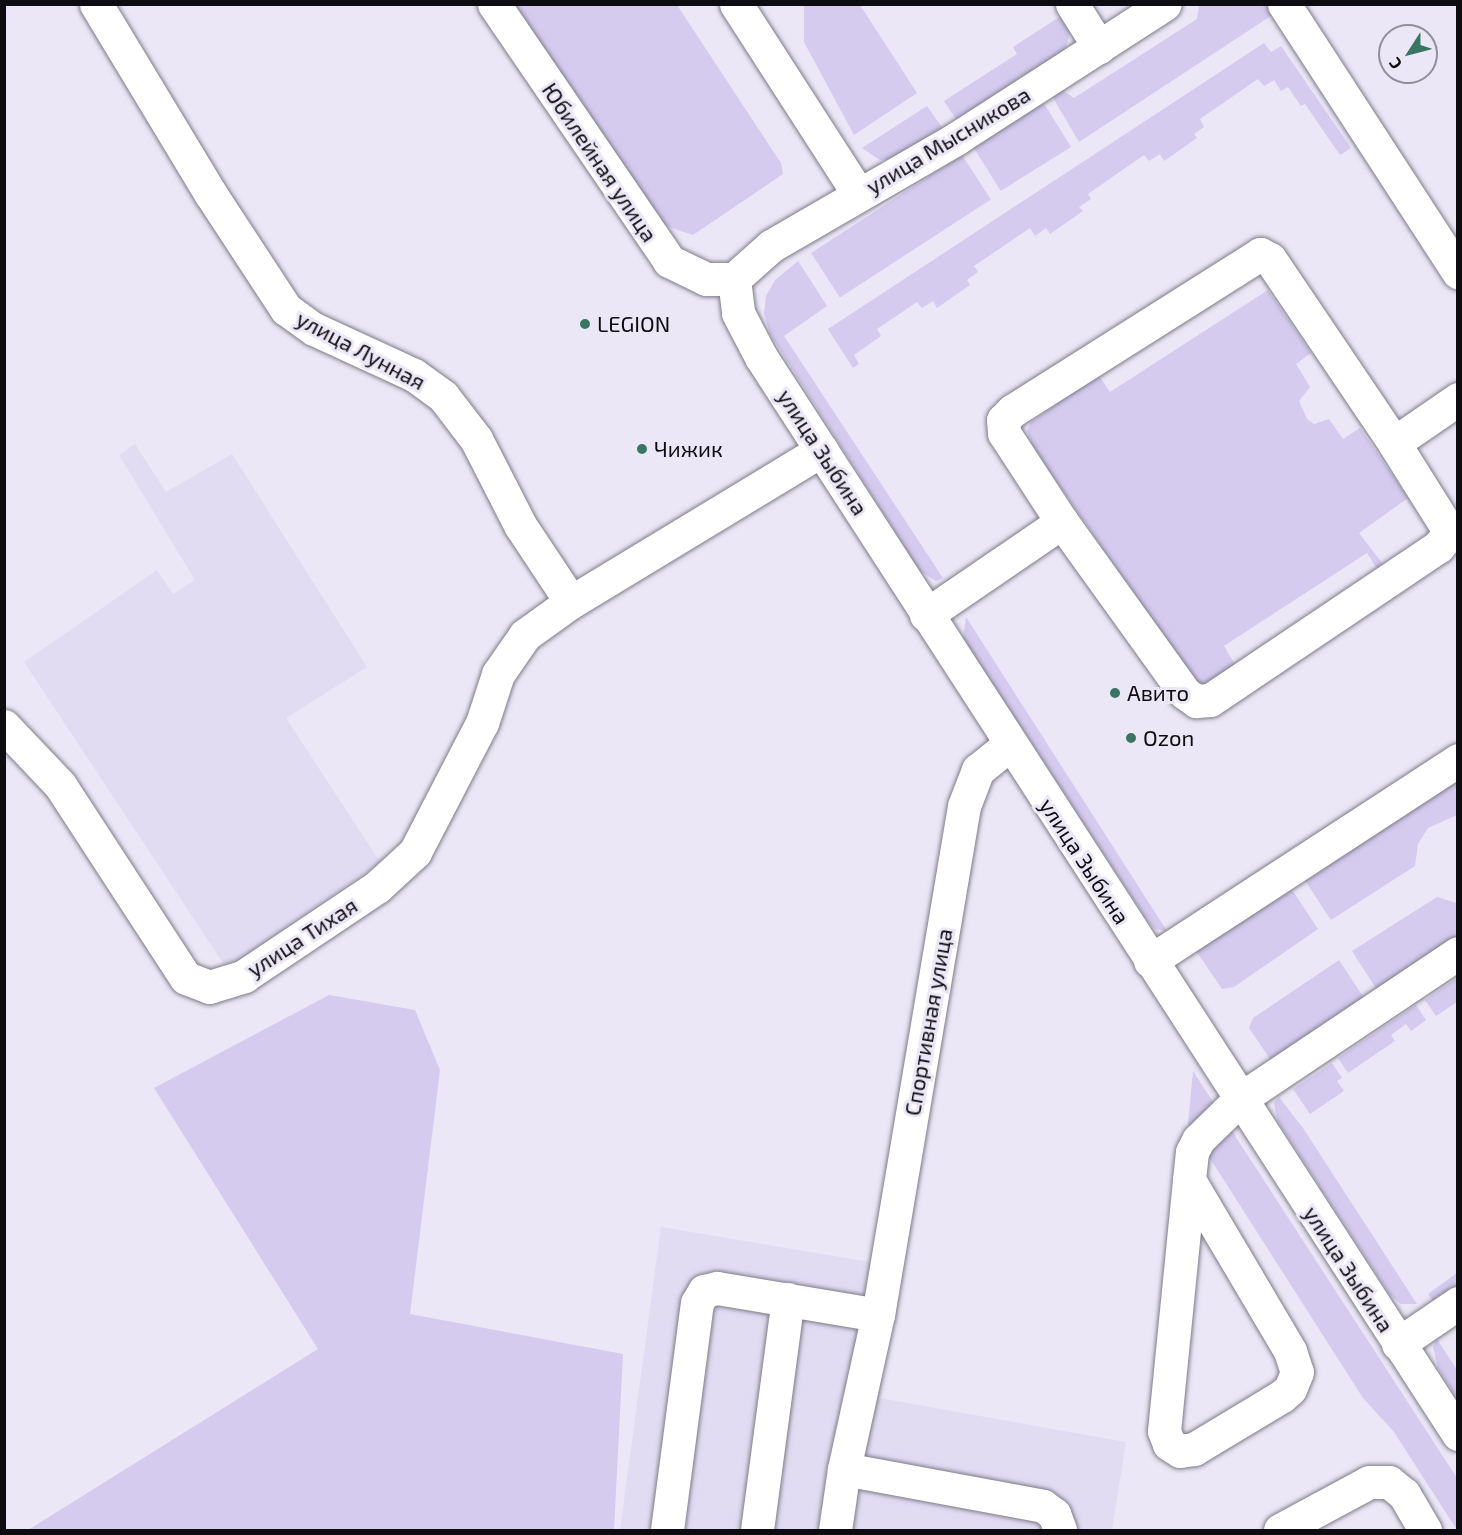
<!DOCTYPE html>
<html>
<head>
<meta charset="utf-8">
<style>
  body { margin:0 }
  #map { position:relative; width:1462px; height:1535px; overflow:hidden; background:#ebe7f6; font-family:"Exo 2",sans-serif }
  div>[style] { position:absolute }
  .built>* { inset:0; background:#e1dcf2 }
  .green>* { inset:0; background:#d4cbef; transform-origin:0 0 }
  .roads { filter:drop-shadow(0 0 2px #7e7b88) drop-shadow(0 0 2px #7e7b88) }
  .minor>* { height:33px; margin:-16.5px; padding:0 16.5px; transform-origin:16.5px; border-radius:16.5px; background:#fff }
  .dots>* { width:16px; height:16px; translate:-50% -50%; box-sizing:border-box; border:3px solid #ebe7f6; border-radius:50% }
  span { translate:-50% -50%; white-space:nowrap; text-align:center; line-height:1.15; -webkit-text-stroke:6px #ebe7f6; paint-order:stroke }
  .street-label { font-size:22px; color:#0d0c11 }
  .poi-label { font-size:22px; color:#0d0c11 }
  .left { translate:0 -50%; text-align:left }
  .frame { position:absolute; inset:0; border:6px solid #0d0c11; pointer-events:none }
  .north { position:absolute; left:1378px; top:24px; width:60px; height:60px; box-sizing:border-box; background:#ebe7f6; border:2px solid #928f9a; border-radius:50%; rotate:234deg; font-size:16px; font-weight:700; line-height:24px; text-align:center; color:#0d0c11 }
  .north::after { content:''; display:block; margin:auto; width:21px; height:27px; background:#387662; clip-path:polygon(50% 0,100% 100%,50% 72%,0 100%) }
</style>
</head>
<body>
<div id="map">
  <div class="built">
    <div style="clip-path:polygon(135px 444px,166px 492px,232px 454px,367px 667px,286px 718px,380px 862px,227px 969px,24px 662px,157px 570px,173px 594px,195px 580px,119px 455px)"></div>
    <div style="clip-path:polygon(661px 1227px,876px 1263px,901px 1272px,879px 1398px,1126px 1442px,1112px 1530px,620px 1530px)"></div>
  </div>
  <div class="green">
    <div style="clip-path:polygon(508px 5px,677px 5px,781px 163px,783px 174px,693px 235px,669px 227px,650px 214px)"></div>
    <div style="clip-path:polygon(804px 5px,860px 5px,917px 93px,854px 135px,804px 42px)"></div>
    <div style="clip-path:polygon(1199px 5px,1268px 5px,1274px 14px,1079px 142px,1052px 96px,1062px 90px,1074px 98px,1197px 19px)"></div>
    <div style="clip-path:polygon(1064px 14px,1070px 33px,1065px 50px,957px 121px,944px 101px,1017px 54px,1013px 47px)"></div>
    <div style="clip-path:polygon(1264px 43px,1271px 52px,1281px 46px,1351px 148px,1340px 155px,1305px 104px,1301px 106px,1288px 87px,1281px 91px,1274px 80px,1264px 86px,1258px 79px,1200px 119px,1204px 127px,1194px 134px,1197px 138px,1164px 161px,1160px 154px,1149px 161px,1144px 155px,1088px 194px,1091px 199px,1079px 207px,1083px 211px,1050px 234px,1046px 228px,1035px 236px,1030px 228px,974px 266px,978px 272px,967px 280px,970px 285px,937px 308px,933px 301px,922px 308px,917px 302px,877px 329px,881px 336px,854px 355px,859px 364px,853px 368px,828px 329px)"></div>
    <div style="left:1043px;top:102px;width:53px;height:83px;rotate:58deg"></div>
    <div style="clip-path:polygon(927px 106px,943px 129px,893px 159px,880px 160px,862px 148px)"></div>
    <div style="left:962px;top:155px;width:53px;height:180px;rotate:57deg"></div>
    <div style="clip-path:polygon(798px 261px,827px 306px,784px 336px,943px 578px,936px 581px,920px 571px,770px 334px,764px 313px,766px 296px,775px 280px)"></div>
    <div style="clip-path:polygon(1268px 290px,1311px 353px,1296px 364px,1310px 387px,1299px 401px,1307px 419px,1314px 424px,1329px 419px,1343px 439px,1360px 428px,1408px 498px,1359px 533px,1386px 568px,1381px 575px,1367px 553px,1224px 646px,1237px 668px,1201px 689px,1034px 449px,1027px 431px,1030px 423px,1098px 374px,1110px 392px)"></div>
    <div style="clip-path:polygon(966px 617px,1167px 931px,1155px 929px,1147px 920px,963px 638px)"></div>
    <div style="clip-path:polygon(1457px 777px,1457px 815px,1428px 828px,1418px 844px,1415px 866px,1331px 920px,1302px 876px)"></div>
    <div style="clip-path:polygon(1289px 885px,1318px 929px,1234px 987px,1222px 989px,1194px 948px)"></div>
    <div style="clip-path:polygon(1437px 897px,1457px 903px,1457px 941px,1379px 993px,1352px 951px)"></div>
    <div style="clip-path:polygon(1339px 960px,1366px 1001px,1272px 1062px,1249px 1028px,1253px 1018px)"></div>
    <div style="clip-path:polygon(1457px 978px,1457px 1002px,1436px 1016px,1425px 1000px)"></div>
    <div style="clip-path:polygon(329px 995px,415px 1010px,440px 1070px,410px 1314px,623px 1354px,614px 1530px,28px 1530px,318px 1349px,154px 1088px)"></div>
    <div style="clip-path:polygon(1416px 1005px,1426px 1020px,1411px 1031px,1406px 1024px,1391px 1035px,1395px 1041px,1348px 1073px,1338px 1058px)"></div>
    <div style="clip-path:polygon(1332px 1063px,1342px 1078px,1337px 1081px,1344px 1091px,1310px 1114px,1293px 1089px)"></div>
    <div style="clip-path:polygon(1193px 1071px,1457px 1478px,1457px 1530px,1394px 1432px,1363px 1398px,1188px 1124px)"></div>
    <div style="clip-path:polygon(1279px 1097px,1303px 1128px,1417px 1304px,1401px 1304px,1390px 1295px,1277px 1120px,1274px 1103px)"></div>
    <div style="clip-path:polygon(1457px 1273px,1457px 1288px,1435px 1304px,1428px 1294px)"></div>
    <div style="clip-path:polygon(1437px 1339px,1457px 1370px,1457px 1399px,1438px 1368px,1433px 1347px)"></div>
  </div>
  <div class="roads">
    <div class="minor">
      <div style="left:96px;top:4px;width:221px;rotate:58.9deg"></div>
      <div style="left:210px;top:193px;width:139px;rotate:56.8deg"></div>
      <div style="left:286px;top:309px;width:34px;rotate:36deg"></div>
      <div style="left:314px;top:329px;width:110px;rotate:24.7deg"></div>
      <div style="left:414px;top:375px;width:36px;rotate:36deg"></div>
      <div style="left:443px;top:396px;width:54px;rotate:52.5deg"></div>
      <div style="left:476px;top:439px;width:97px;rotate:62.9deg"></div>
      <div style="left:520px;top:525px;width:92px;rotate:56.5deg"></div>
      <div style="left:494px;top:4px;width:311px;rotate:55.7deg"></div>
      <div style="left:669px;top:261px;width:41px;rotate:25.9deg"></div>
      <div style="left:706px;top:279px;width:28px"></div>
      <div style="left:736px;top:4px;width:225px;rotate:57.2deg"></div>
      <div style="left:1072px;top:4px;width:51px;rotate:57.9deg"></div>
      <div style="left:1284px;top:4px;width:320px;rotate:57deg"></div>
      <div style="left:734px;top:279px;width:34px;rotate:83deg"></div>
      <div style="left:738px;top:313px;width:50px;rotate:62.4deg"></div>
      <div style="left:761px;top:357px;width:1283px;rotate:57.09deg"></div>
      <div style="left:734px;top:279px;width:50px;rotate:-41.7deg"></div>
      <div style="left:771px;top:246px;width:215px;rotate:-30.1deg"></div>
      <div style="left:957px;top:138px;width:247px;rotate:-32.8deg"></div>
      <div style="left:1062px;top:522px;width:106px;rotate:-123.1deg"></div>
      <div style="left:1004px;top:433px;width:13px;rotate:-94deg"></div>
      <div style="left:1003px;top:420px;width:13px;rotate:-45deg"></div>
      <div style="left:1012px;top:411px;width:294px;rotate:-32.3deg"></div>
      <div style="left:1260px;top:254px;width:11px;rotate:27deg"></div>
      <div style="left:1270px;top:259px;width:222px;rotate:56deg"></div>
      <div style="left:926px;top:615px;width:165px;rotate:-34.4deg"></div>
      <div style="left:1062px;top:522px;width:211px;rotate:54.3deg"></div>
      <div style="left:1185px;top:693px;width:14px;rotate:36deg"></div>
      <div style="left:1196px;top:701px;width:14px;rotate:-4deg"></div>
      <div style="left:1210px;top:700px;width:275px;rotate:-33.9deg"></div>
      <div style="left:1438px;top:547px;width:14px;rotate:-51deg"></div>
      <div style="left:1447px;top:536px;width:10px;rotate:-96deg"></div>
      <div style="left:1446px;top:526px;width:98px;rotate:-122.1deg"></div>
      <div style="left:1394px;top:443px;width:78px;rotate:-34.5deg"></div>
      <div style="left:4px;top:726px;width:81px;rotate:46.5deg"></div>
      <div style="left:60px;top:785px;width:230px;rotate:56.9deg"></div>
      <div style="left:186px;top:978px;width:25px;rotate:21deg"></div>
      <div style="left:209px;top:987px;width:37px;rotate:-17deg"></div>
      <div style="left:244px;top:976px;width:160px;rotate:-33.8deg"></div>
      <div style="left:377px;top:887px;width:52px;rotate:-42.6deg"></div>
      <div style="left:415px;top:852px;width:145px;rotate:-62.6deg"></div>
      <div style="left:482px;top:723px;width:52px;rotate:-71.9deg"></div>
      <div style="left:498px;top:674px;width:47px;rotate:-55.3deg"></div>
      <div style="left:525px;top:635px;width:57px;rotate:-35.7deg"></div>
      <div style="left:571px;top:602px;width:293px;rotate:-31.2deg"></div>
      <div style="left:1150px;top:961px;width:368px;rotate:-33.1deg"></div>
      <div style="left:1189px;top:1180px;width:199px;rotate:59.4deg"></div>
      <div style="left:1290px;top:1351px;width:22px;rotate:72deg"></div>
      <div style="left:1297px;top:1372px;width:18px;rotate:112deg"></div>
      <div style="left:1290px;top:1389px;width:11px;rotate:139deg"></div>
      <div style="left:1282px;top:1396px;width:103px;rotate:148.9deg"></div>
      <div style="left:1194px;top:1449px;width:14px;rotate:172deg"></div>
      <div style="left:1180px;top:1451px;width:13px;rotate:-148deg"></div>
      <div style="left:1169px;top:1444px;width:14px;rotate:-111deg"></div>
      <div style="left:1164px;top:1431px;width:252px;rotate:-84.3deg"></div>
      <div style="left:1189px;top:1180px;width:28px;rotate:-84deg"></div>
      <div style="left:1192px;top:1152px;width:13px;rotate:-63deg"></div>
      <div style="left:1198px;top:1140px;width:59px;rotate:-44.3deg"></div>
      <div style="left:1240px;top:1099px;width:262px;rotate:-33.8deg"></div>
      <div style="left:1398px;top:1344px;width:73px;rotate:-34.3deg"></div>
      <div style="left:844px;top:1469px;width:202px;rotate:10.5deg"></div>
      <div style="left:1043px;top:1506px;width:14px;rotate:36deg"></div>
      <div style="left:1054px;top:1514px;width:17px;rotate:69deg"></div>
      <div style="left:667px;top:1530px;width:229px;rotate:-82.5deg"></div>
      <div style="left:697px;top:1303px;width:14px;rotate:-60deg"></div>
      <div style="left:704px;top:1291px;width:13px;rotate:-13deg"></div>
      <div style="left:717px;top:1288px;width:163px;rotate:9.5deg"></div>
      <div style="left:757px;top:1530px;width:233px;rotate:-82.4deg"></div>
      <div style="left:835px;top:1530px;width:62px;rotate:-81.6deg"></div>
      <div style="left:844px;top:1469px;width:158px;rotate:-77.6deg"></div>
      <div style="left:878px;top:1315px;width:516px;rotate:-80.41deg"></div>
      <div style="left:964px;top:806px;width:39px;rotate:-69deg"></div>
      <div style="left:978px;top:770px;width:40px;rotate:-39deg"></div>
      <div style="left:1280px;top:1530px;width:101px;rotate:-28.3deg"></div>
      <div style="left:1369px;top:1482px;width:20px"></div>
      <div style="left:1389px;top:1482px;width:19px;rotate:39deg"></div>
      <div style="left:1404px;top:1494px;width:42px;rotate:59.7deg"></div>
    </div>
  </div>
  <div class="dots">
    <div style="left:585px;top:324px;background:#387662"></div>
    <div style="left:642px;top:449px;background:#387662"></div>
    <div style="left:1115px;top:693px;background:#387662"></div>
    <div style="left:1131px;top:738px;background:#387662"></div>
  </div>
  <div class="street-label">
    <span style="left:948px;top:140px;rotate:-31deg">улица Мысникова</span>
    <span style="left:600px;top:162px;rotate:56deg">Юбилейная улица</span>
    <span style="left:361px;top:350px;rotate:28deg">улица Лунная</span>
    <span style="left:823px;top:452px;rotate:57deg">улица Зыбина</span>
    <span style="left:1085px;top:861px;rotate:57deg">улица Зыбина</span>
    <span style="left:302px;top:937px;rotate:-33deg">улица Тихая</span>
    <span style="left:928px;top:1022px;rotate:-80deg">Спортивная улица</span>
    <span style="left:1349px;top:1269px;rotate:57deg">улица Зыбина</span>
  </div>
  <div class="poi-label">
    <span class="left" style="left:597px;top:324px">LEGION</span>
    <span class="left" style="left:654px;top:449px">Чижик</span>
    <span class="left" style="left:1127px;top:693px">Авито</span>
    <span class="left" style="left:1143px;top:738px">Ozon</span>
  </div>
  <div class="frame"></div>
  <div class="north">С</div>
</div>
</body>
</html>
